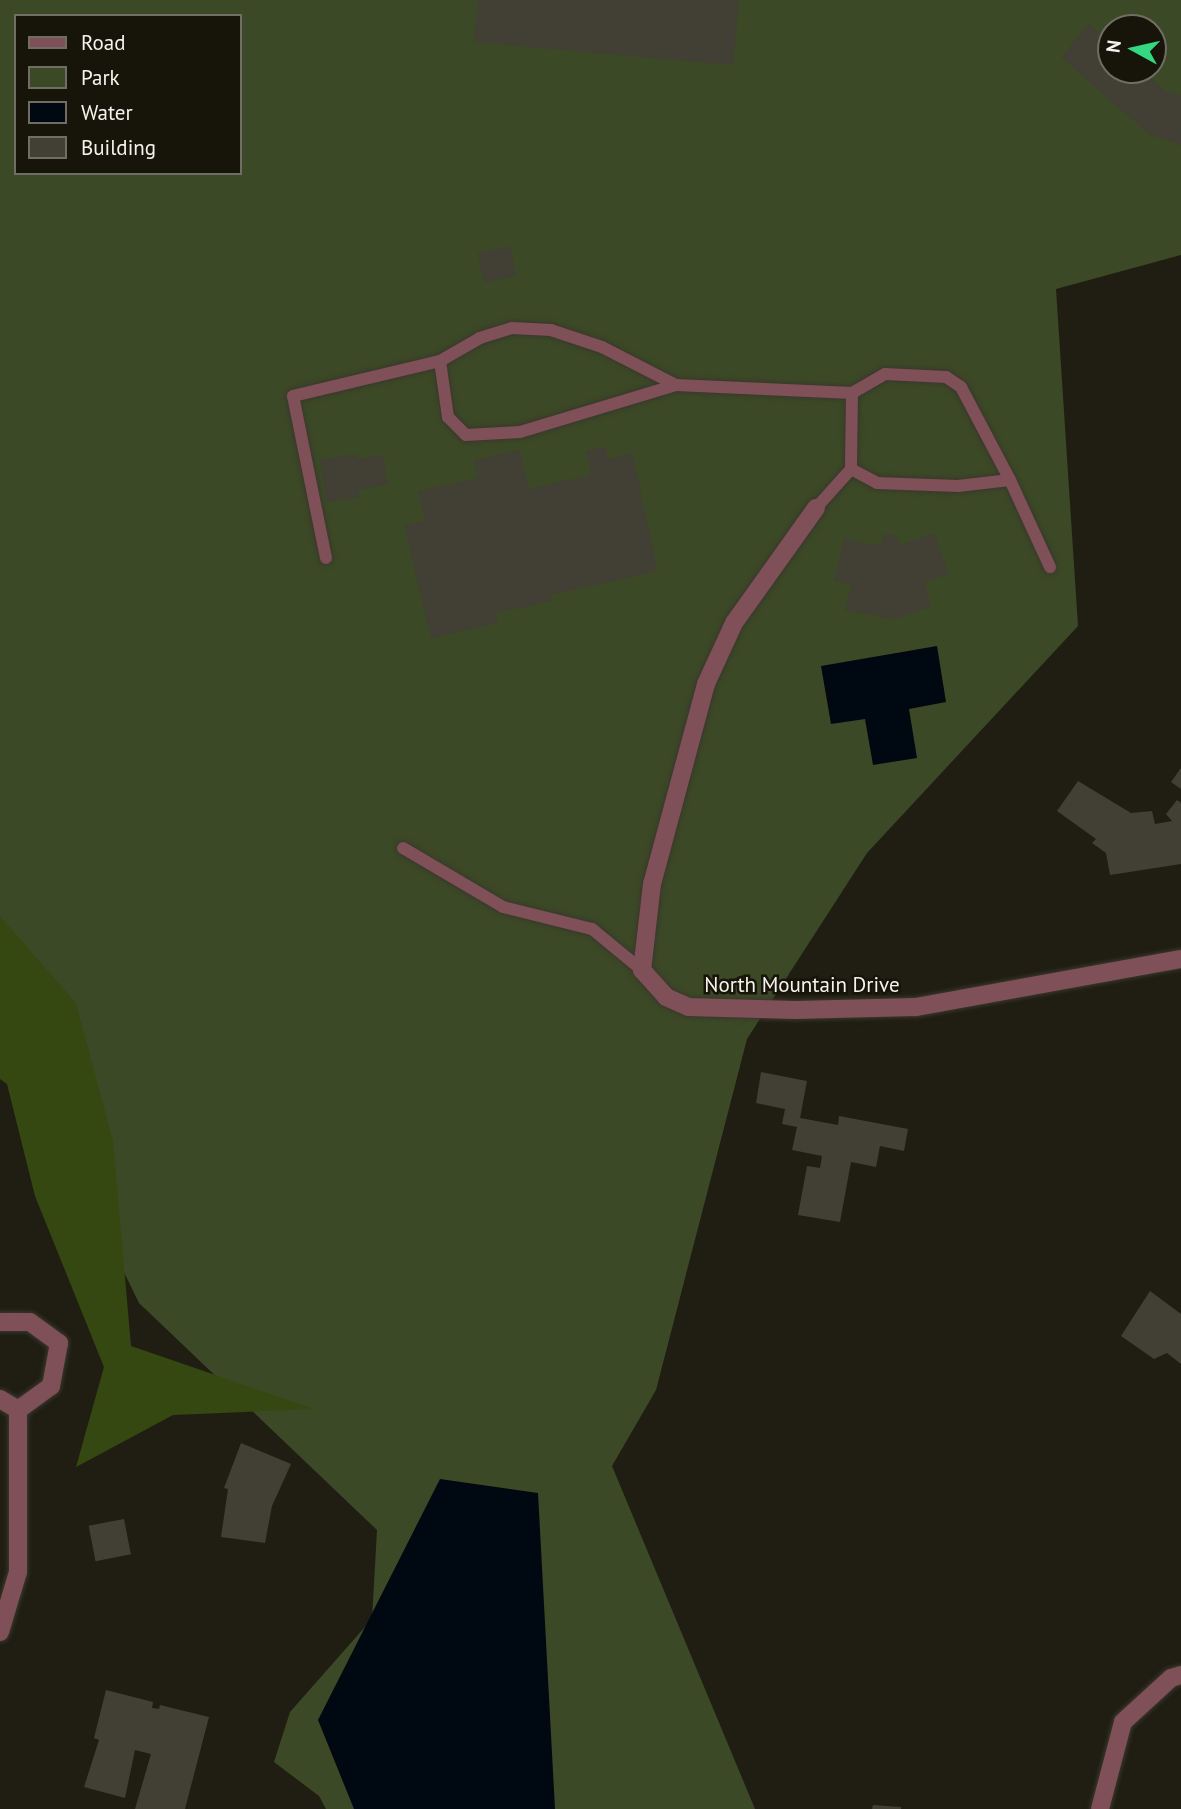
<!DOCTYPE html>
<html>
<head>
<meta charset="utf-8">
<style>
  body { margin:0 }
  #map { position:relative; width:1181px; height:1809px; overflow:hidden; background:#201e13; font-family:"PT Sans",sans-serif }
  div>[style] { position:absolute }
  .green>* { inset:0; background:#3c4926 }
  .forest>* { inset:0; background:#364811 }
  .water>* { inset:0; background:#000811 }
  .building>* { inset:0; background:#423f34; transform-origin:0 0 }
  .roads { filter:drop-shadow(0 0 2px #3a382d) drop-shadow(0 0 2px #3a382d) }
  .service>* { height:12px; margin:-6px; padding:0 6px; transform-origin:6px; border-radius:6px; background:#7f5057 }
  .minor>* { height:18px; margin:-9px; padding:0 9px; transform-origin:9px; border-radius:9px; background:#7f5057 }
  span { translate:-50% -50%; white-space:nowrap; text-align:center; line-height:1.15; -webkit-text-stroke:5px #17140a; paint-order:stroke }
  .street-label { font-size:21px; color:#f5f3ec }
  .legend { position:absolute; left:14px; top:14px; width:228px; height:161px; box-sizing:border-box; background:#17140a; border:2px solid #706d64; margin:0; padding:9px 12px; list-style:none; font-size:21px; color:#f5f3ec }
  .legend li { display:flex; align-items:center; gap:14px; height:35px }
  .legend b { width:35px; border:2px solid #706d64 }
  .north { position:absolute; left:1097px; top:14px; width:70px; height:70px; box-sizing:border-box; background:#17140a; border:2px solid #706d64; border-radius:50%; rotate:278deg; font-size:19px; font-weight:700; line-height:28px; text-align:center; color:#f5f3ec }
  .north::after { content:''; display:block; margin:auto; width:24px; height:32px; background:#34d881; clip-path:polygon(50% 0,100% 100%,50% 72%,0 100%) }
</style>
</head>
<body>
<div id="map">
  <div class="green">
    <div style="clip-path:polygon(evenodd,0 0,1181px 0,1181px 255px,1056px 289px,1078px 626px,867px 853px,747px 1039px,656px 1390px,612px 1466px,755px 1809px,326px 1809px,319px 1796px,274px 1762px,290px 1712px,372px 1619px,377px 1530px,139px 1303px,0 1017px,0 0,16px 16px,240px 16px,240px 173px,16px 173px,16px 16px,0 0,1111px 28px,1153px 28px,1153px 70px,1111px 70px,1111px 28px)"></div>
  </div>
  <div class="forest">
    <div style="clip-path:polygon(0 916px,76px 1003px,113px 1141px,131px 1346px,314px 1409px,173px 1415px,76px 1467px,104px 1367px,35px 1196px,7px 1084px,0 1079px)"></div>
  </div>
  <div class="water">
    <div style="clip-path:polygon(937px 646px,946px 702px,909px 709px,917px 758px,873px 765px,865px 719px,831px 724px,821px 666px)"></div>
    <div style="clip-path:polygon(440px 1479px,538px 1493px,555px 1809px,354px 1809px,318px 1720px)"></div>
  </div>
  <div class="building">
    <div style="clip-path:polygon(478px 0,739px 0,733px 65px,474px 42px)"></div>
    <div style="clip-path:polygon(1089px 24px,1111px 43px,1111px 70px,1141px 70px,1166px 91px,1181px 96px,1181px 145px,1150px 135px,1061px 57px)"></div>
    <div style="left:510px;top:246px;width:30px;height:33px;rotate:78deg"></div>
    <div style="clip-path:polygon(606px 447px,608px 459px,632px 453px,658px 571px,550px 595px,551px 601px,495px 613px,498px 623px,431px 638px,404px 525px,425px 521px,418px 491px,478px 478px,474px 460px,520px 450px,528px 489px,591px 475px,586px 451px)"></div>
    <div style="clip-path:polygon(356px 454px,357px 459px,383px 455px,388px 484px,358px 490px,359px 497px,327px 502px,320px 460px)"></div>
    <div style="clip-path:polygon(934px 533px,949px 574px,925px 582px,931px 607px,893px 619px,845px 610px,852px 585px,834px 581px,844px 538px,879px 546px,885px 534px,897px 536px,901px 545px)"></div>
    <div style="clip-path:polygon(1181px 768px,1181px 789px,1171px 782px)"></div>
    <div style="clip-path:polygon(1078px 781px,1131px 813px,1152px 811px,1155px 824px,1172px 821px,1166px 814px,1177px 800px,1181px 803px,1181px 864px,1110px 875px,1106px 853px,1092px 843px,1096px 839px,1057px 811px)"></div>
    <div style="clip-path:polygon(761px 1072px,807px 1081px,800px 1118px,838px 1125px,839px 1116px,908px 1129px,904px 1151px,880px 1146px,876px 1167px,851px 1162px,840px 1222px,798px 1215px,807px 1166px,820px 1168px,822px 1156px,792px 1150px,797px 1127px,782px 1124px,785px 1109px,756px 1103px)"></div>
    <div style="clip-path:polygon(1150px 1291px,1181px 1314px,1181px 1364px,1167px 1353px,1154px 1359px,1121px 1336px)"></div>
    <div style="clip-path:polygon(241px 1443px,291px 1464px,272px 1506px,265px 1543px,221px 1537px,228px 1489px,224px 1488px)"></div>
    <div style="left:124px;top:1519px;width:36px;height:36px;rotate:79deg"></div>
    <div style="clip-path:polygon(106px 1690px,153px 1702px,152px 1708px,159px 1709px,160px 1705px,209px 1717px,185px 1809px,135px 1809px,151px 1754px,135px 1750px,125px 1798px,84px 1787px,99px 1740px,94px 1738px)"></div>
    <div style="clip-path:polygon(873px 1805px,901px 1807px,901px 1809px,872px 1809px)"></div>
  </div>
  <div class="roads">
    <div class="service">
      <div style="left:676px;top:385px;width:83px;rotate:-152.8deg"></div>
      <div style="left:602px;top:347px;width:54px;rotate:-161.6deg"></div>
      <div style="left:551px;top:330px;width:39px;rotate:-177deg"></div>
      <div style="left:512px;top:328px;width:34px;rotate:163deg"></div>
      <div style="left:480px;top:338px;width:46px;rotate:150.1deg"></div>
      <div style="left:440px;top:361px;width:57px;rotate:81.9deg"></div>
      <div style="left:448px;top:417px;width:25px;rotate:45deg"></div>
      <div style="left:466px;top:435px;width:54px;rotate:-3.2deg"></div>
      <div style="left:520px;top:432px;width:163px;rotate:-16.8deg"></div>
      <div style="left:676px;top:385px;width:176px;rotate:2.6deg"></div>
      <div style="left:852px;top:393px;width:76px;rotate:90.8deg"></div>
      <div style="left:851px;top:469px;width:52px;rotate:131.9deg"></div>
      <div style="left:851px;top:469px;width:30px;rotate:28deg"></div>
      <div style="left:877px;top:483px;width:81px;rotate:2.1deg"></div>
      <div style="left:958px;top:486px;width:52px;rotate:-6.6deg"></div>
      <div style="left:1010px;top:480px;width:105px;rotate:-117.8deg"></div>
      <div style="left:961px;top:387px;width:18px;rotate:-146deg"></div>
      <div style="left:946px;top:377px;width:61px;rotate:-177.2deg"></div>
      <div style="left:885px;top:374px;width:38px;rotate:150deg"></div>
      <div style="left:1010px;top:480px;width:96px;rotate:65.3deg"></div>
      <div style="left:326px;top:558px;width:165px;rotate:-101.5deg"></div>
      <div style="left:293px;top:396px;width:151px;rotate:-13.4deg"></div>
      <div style="left:403px;top:848px;width:116px;rotate:30.5deg"></div>
      <div style="left:503px;top:907px;width:92px;rotate:13.9deg"></div>
      <div style="left:592px;top:929px;width:65px;rotate:39.4deg"></div>
    </div>
    <div class="minor">
      <div style="left:816px;top:508px;width:141px;rotate:125.5deg"></div>
      <div style="left:734px;top:623px;width:67px;rotate:114.7deg"></div>
      <div style="left:706px;top:684px;width:207px;rotate:105.1deg"></div>
      <div style="left:652px;top:884px;width:87px;rotate:96.6deg"></div>
      <div style="left:642px;top:970px;width:36px;rotate:48deg"></div>
      <div style="left:666px;top:997px;width:24px;rotate:24deg"></div>
      <div style="left:688px;top:1007px;width:107px;rotate:1.6deg"></div>
      <div style="left:795px;top:1010px;width:121px;rotate:-1.4deg"></div>
      <div style="left:916px;top:1007px;width:269px;rotate:-10.3deg"></div>
      <div style="left:0;top:1322px;width:30px"></div>
      <div style="left:30px;top:1322px;width:36px;rotate:36deg"></div>
      <div style="left:59px;top:1343px;width:44px;rotate:100.5deg"></div>
      <div style="left:51px;top:1386px;width:41px;rotate:144deg"></div>
      <div style="left:0;top:1399px;width:21px;rotate:31deg"></div>
      <div style="left:0;top:1632px;width:63px;rotate:-73.3deg"></div>
      <div style="left:18px;top:1572px;width:162px;rotate:-90deg"></div>
      <div style="left:1100px;top:1809px;width:90px;rotate:-75.2deg"></div>
      <div style="left:1123px;top:1722px;width:65px;rotate:-42.5deg"></div>
      <div style="left:1171px;top:1678px;width:10px;rotate:-17deg"></div>
    </div>
  </div>
  <div class="street-label">
    <span style="left:802px;top:985px">North Mountain Drive</span>
  </div>
  <ul class="legend">
  <li><b style="height:9px;background:#7f5057"></b>Road</li>
  <li><b style="height:19px;background:#3c4926"></b>Park</li>
  <li><b style="height:19px;background:#000811"></b>Water</li>
  <li><b style="height:19px;background:#423f34"></b>Building</li>
  </ul>
  <div class="north">N</div>
</div>
</body>
</html>
